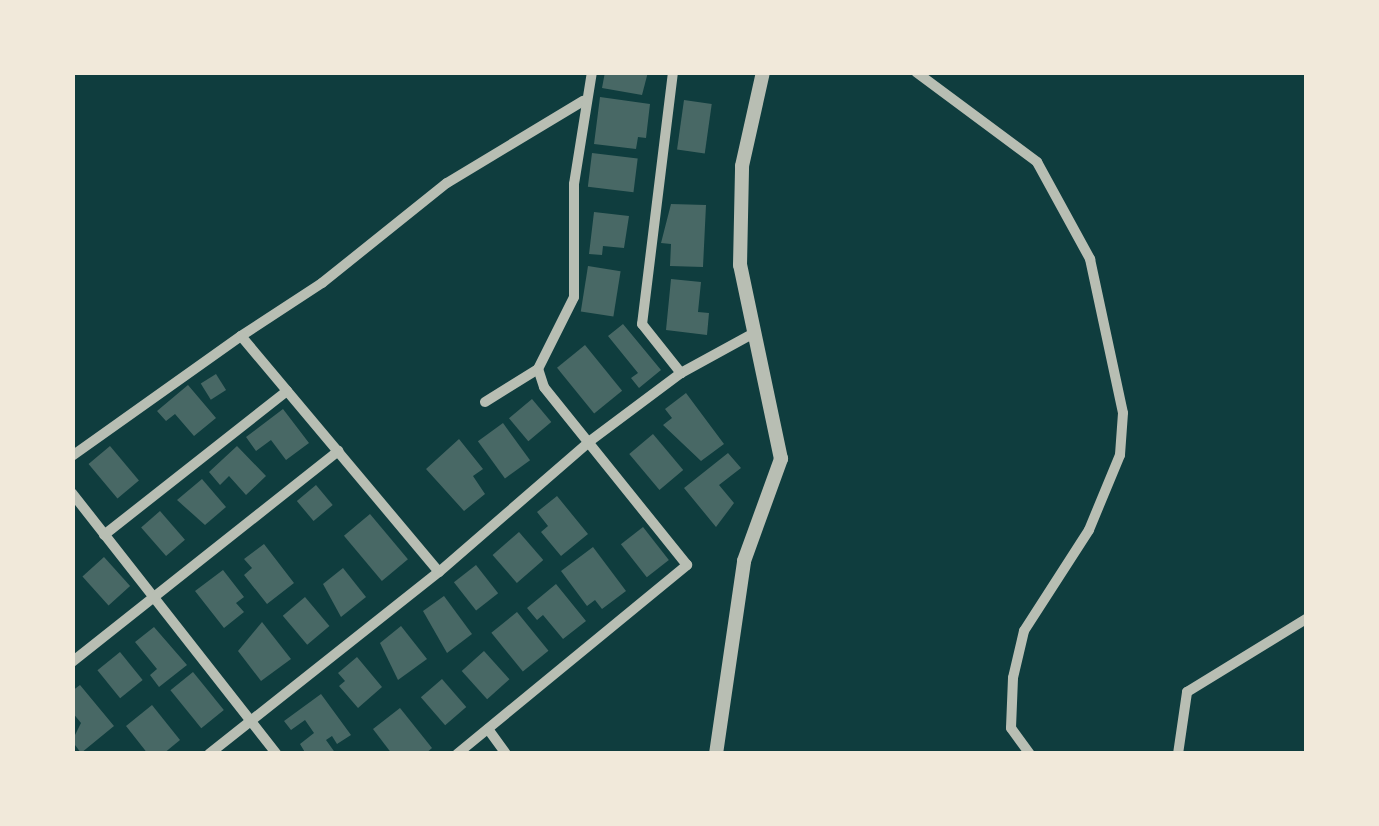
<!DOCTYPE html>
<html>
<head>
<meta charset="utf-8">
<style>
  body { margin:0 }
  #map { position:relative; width:1379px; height:826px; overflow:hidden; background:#0f3d3e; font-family:"Space Grotesk",sans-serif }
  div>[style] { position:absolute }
  .building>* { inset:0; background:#486865; transform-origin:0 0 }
  .minor>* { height:10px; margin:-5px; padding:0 5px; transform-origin:5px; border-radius:5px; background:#b8beb3 }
  .tertiary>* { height:14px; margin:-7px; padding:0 7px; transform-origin:7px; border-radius:7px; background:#b8beb3 }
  span { translate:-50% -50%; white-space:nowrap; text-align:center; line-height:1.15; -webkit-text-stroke:9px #f1e9da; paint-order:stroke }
  .frame { position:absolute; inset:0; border:75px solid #f1e9da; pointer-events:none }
</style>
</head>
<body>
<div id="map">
  <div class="building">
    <div style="clip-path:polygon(605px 72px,648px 72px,642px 95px,602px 88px)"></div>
    <div style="clip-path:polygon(600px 97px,650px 104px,646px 138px,638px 137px,636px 149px,594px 144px)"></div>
    <div style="left:684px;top:100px;width:28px;height:50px;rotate:8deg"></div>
    <div style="left:592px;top:153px;width:46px;height:34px;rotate:7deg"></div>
    <div style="clip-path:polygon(671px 204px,706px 205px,703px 267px,670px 266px,671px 244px,661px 243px)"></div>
    <div style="clip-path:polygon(594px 212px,629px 216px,624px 248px,603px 246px,602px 255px,589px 254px)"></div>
    <div style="left:588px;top:266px;width:33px;height:46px;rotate:9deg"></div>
    <div style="clip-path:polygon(671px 279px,701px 282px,698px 312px,709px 313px,707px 335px,666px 330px)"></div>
    <div style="clip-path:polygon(623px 324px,661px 370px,639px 388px,631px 378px,638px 373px,608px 336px)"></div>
    <div style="left:585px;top:345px;width:59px;height:36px;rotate:51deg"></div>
    <div style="left:216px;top:374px;width:19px;height:18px;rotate:58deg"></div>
    <div style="clip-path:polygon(188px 385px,216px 418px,194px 436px,175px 414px,166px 421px,157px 411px)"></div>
    <div style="clip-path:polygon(686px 393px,724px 444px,701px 461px,663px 425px,672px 418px,665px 409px)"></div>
    <div style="left:532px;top:399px;width:30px;height:30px;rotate:50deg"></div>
    <div style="clip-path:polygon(283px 409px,309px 443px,286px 460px,271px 440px,256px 451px,246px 437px)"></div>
    <div style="left:503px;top:423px;width:46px;height:31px;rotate:54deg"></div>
    <div style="left:653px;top:434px;width:47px;height:31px;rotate:50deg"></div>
    <div style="clip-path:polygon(459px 439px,483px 469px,473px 476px,485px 494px,464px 511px,426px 469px)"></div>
    <div style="left:110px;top:446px;width:45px;height:28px;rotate:50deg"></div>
    <div style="clip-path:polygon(237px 446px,266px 476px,246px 495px,229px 476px,220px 485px,209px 472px)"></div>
    <div style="clip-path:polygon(728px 453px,741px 468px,719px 485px,734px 503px,716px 527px,684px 488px)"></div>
    <div style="clip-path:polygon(202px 479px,226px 507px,205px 525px,177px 500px)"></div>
    <div style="left:316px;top:485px;width:26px;height:25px;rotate:50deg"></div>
    <div style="clip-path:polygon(557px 496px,588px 534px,561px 556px,541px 532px,548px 526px,537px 512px)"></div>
    <div style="left:160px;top:511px;width:38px;height:25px;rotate:49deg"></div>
    <div style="left:370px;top:514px;width:59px;height:34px;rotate:50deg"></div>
    <div style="left:643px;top:527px;width:42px;height:28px;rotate:52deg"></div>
    <div style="left:519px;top:532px;width:37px;height:35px;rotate:49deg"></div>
    <div style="clip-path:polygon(264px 544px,294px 583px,267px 604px,244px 575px,252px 568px,244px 559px)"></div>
    <div style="clip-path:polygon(593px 547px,626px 591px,602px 609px,595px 600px,587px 606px,561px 571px)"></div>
    <div style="left:104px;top:557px;width:39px;height:29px;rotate:48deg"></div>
    <div style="left:476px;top:565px;width:36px;height:28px;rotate:52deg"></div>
    <div style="clip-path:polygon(343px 568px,366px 597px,341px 617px,323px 584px)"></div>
    <div style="clip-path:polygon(223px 570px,244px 597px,236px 603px,244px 612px,224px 628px,195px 591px)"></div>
    <div style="clip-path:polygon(556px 584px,586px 621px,563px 639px,543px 615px,537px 620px,527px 608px)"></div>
    <div style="clip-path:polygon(444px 596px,472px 634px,447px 653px,423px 611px)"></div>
    <div style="left:305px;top:597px;width:38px;height:29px;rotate:50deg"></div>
    <div style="left:517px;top:612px;width:50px;height:33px;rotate:51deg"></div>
    <div style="clip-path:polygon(262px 622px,291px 659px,261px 681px,238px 651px)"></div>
    <div style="clip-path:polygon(401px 626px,427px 659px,398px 680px,380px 643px)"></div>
    <div style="clip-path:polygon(154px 627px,187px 665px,159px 687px,150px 675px,157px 669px,135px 642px)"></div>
    <div style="left:484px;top:651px;width:38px;height:30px;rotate:48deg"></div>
    <div style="left:120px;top:652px;width:36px;height:29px;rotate:51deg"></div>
    <div style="clip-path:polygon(357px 657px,382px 687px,358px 708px,339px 686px,345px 681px,338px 673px)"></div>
    <div style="left:193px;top:672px;width:49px;height:29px;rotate:51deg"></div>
    <div style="left:442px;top:679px;width:37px;height:28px;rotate:49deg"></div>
    <div style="clip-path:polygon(80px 685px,114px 726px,81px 753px,72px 741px,81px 723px,72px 712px,72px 691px)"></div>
    <div style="clip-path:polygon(321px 694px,351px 735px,337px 744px,332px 736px,326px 740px,336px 754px,306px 754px,300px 744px,314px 733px,305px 720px,291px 730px,284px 721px)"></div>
    <div style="clip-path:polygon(152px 705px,180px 740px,163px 754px,148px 754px,126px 726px)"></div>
    <div style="clip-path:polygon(400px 708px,432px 748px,425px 754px,392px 754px,373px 729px)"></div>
  </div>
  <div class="minor">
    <div style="left:673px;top:72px;width:254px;rotate:97deg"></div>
    <div style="left:642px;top:324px;width:63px;rotate:51.5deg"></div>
    <div style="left:916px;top:72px;width:151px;rotate:36.6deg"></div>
    <div style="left:1037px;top:162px;width:111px;rotate:61.3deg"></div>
    <div style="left:1090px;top:259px;width:157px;rotate:77.9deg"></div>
    <div style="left:1123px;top:413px;width:42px;rotate:94.1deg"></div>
    <div style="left:1120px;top:455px;width:81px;rotate:112.5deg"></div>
    <div style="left:1089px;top:530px;width:120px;rotate:122.8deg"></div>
    <div style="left:1024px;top:631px;width:48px;rotate:103.2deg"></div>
    <div style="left:1013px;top:678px;width:50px;rotate:92.3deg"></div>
    <div style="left:1011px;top:728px;width:32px;rotate:54deg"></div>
    <div style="left:241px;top:336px;width:97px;rotate:-33.2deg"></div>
    <div style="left:322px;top:283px;width:160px;rotate:-38.7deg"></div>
    <div style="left:447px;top:183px;width:159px;rotate:-31.1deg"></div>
    <div style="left:485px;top:402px;width:62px;rotate:-31.9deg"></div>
    <div style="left:72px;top:456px;width:207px;rotate:-35.4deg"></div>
    <div style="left:241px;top:336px;width:308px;rotate:50deg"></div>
    <div style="left:72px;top:493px;width:332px;rotate:51.9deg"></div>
    <div style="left:104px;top:535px;width:233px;rotate:-38.2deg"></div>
    <div style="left:72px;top:662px;width:340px;rotate:-38.4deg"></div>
    <div style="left:488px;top:729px;width:31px;rotate:54deg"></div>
    <div style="left:209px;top:754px;width:293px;rotate:-38.4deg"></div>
    <div style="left:439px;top:572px;width:200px;rotate:-40.9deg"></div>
    <div style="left:590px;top:441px;width:114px;rotate:-36.8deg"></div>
    <div style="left:681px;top:373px;width:83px;rotate:-28.7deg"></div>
    <div style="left:457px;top:754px;width:298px;rotate:-39.4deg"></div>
    <div style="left:687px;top:565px;width:228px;rotate:-128.8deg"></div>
    <div style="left:544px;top:387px;width:19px;rotate:-108deg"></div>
    <div style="left:538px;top:369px;width:80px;rotate:-63.4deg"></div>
    <div style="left:574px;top:297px;width:113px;rotate:-90deg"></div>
    <div style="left:574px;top:184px;width:113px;rotate:-80.9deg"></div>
    <div style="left:1178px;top:754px;width:63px;rotate:-81.7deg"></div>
    <div style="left:1187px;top:692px;width:140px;rotate:-31.5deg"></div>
  </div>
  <div class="tertiary">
    <div style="left:716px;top:754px;width:195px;rotate:-81.7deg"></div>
    <div style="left:744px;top:561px;width:109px;rotate:-70.1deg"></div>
    <div style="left:781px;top:459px;width:198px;rotate:-101.9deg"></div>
    <div style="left:740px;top:265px;width:99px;rotate:-88.8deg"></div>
    <div style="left:742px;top:166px;width:96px;rotate:-77.4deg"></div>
  </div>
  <div class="frame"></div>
</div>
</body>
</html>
